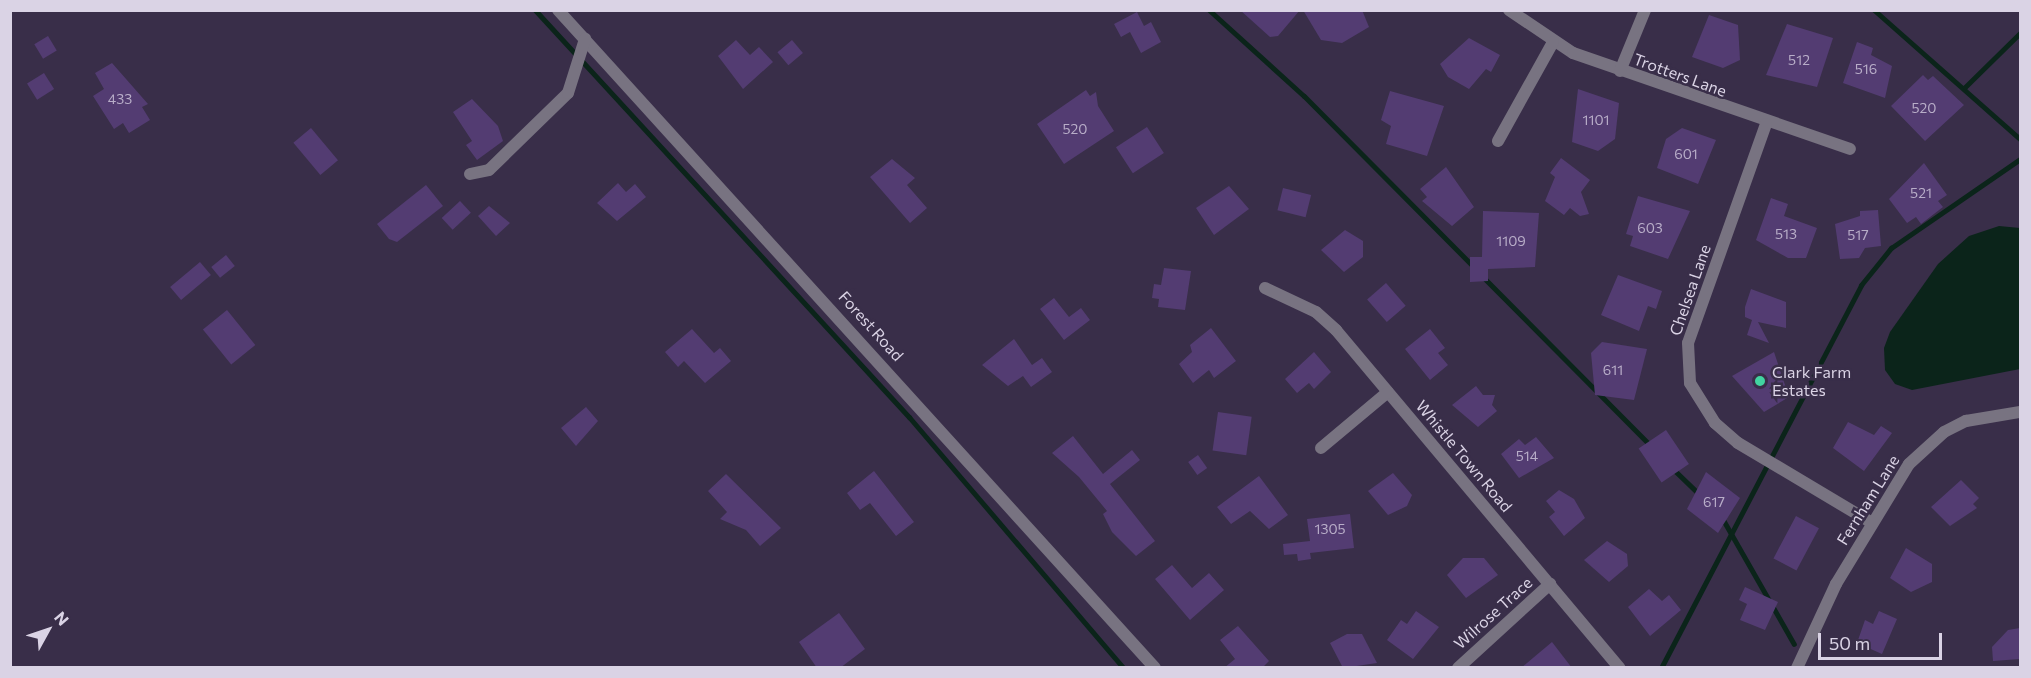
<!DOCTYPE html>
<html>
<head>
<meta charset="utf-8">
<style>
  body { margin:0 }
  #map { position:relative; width:2031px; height:678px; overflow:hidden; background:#392e49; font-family:Commissioner,sans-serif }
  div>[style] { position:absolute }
  .water>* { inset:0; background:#0b241a }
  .stream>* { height:5px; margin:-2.5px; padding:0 2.5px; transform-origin:2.5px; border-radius:2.5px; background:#0b241a }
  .building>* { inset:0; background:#533c72; transform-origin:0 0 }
  .minor>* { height:12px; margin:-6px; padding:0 6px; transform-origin:6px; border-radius:6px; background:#787381 }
  .dots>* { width:16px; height:16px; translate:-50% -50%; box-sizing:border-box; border:3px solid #392e49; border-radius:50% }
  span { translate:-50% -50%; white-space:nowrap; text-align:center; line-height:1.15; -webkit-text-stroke:5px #392e49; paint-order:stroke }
  .number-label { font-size:14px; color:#b8adc8 }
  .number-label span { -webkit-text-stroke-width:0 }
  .street-label { font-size:16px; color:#dad3e5 }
  .poi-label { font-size:16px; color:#dad3e5 }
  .left { translate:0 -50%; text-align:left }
  .frame { position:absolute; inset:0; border:12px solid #dad3e5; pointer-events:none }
  .north { position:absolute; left:18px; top:600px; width:60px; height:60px; -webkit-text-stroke:4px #392e49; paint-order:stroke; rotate:50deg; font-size:16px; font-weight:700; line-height:24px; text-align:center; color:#dad3e5 }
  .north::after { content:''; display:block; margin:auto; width:21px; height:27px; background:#dad3e5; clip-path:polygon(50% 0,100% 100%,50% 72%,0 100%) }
  .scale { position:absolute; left:1818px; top:633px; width:124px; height:27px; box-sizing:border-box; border:3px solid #dad3e5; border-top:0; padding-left:8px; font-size:18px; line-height:21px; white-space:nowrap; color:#dad3e5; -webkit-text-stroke:4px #392e49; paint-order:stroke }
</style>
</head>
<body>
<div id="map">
  <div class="water">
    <div style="clip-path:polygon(1999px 226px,2020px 228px,2020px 369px,1912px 390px,1895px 384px,1885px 370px,1884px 348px,1890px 332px,1938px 264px,1969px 236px)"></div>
  </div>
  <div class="stream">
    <div style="left:535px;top:10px;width:553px;rotate:47.42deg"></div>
    <div style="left:909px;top:417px;width:330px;rotate:49.5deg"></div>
    <div style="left:1209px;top:10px;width:128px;rotate:42.2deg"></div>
    <div style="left:1304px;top:96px;width:243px;rotate:45.2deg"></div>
    <div style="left:1874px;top:10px;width:195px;rotate:41.5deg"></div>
    <div style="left:1965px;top:87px;width:77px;rotate:-44.5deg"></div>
    <div style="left:1483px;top:277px;width:240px;rotate:45.2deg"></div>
    <div style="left:1673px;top:469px;width:39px;rotate:44deg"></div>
    <div style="left:1722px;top:518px;width:145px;rotate:60.3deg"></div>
    <div style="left:1661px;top:668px;width:432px;rotate:-62.4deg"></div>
    <div style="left:1861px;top:285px;width:48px;rotate:-51deg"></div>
    <div style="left:1891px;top:248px;width:157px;rotate:-34.6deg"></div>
  </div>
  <div class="building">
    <div style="clip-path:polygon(1240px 10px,1300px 10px,1278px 36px,1270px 37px)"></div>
    <div style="clip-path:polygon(1303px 10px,1362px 10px,1369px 27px,1342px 43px,1321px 40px)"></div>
    <div style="clip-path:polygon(1137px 12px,1144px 26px,1151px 22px,1161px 42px,1141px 53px,1130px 32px,1121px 37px,1114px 24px)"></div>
    <div style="clip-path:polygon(1709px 15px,1738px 25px,1740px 60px,1723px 68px,1692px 57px)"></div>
    <div style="clip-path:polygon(1787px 24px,1833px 38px,1817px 87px,1766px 75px)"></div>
    <div style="left:48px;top:36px;width:17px;height:16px;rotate:59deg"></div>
    <div style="clip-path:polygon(1469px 38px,1500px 55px,1491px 72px,1486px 69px,1469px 89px,1448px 77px,1440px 64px)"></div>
    <div style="clip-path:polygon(736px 40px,750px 55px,759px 47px,773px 62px,743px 89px,718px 56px)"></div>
    <div style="left:792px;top:40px;width:17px;height:19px;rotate:50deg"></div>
    <div style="clip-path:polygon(1857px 42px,1873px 48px,1871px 55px,1892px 66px,1885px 98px,1843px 83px)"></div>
    <div style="clip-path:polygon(112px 63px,148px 104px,142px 107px,150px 120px,129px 133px,123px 123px,114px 129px,93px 96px,104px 89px,95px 73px)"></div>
    <div style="left:44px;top:73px;width:19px;height:20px;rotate:58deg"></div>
    <div style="clip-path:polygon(1923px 75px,1928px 80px,1933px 76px,1964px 105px,1925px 141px,1891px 106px)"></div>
    <div style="clip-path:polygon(1578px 89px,1619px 103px,1615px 139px,1598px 151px,1572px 142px)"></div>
    <div style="clip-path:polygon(1086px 90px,1090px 96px,1096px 92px,1098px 106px,1114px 131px,1064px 164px,1037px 124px)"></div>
    <div style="clip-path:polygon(1390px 91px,1444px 106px,1427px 156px,1386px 144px,1391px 126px,1381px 120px)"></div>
    <div style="clip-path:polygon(472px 99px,498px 126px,503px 141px,477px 160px,466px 145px,472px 141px,453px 112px)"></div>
    <div style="left:1147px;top:127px;width:31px;height:37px;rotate:57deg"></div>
    <div style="left:311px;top:128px;width:42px;height:23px;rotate:50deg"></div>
    <div style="clip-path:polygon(1682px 128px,1716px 140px,1698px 184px,1657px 168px,1666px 139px)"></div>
    <div style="clip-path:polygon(1561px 158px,1590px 180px,1581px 192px,1589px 214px,1580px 216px,1570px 208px,1564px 215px,1545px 201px,1555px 177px,1550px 173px)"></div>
    <div style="clip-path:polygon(892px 159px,915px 178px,907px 185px,927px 208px,910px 223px,870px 177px)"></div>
    <div style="clip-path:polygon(1924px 163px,1947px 195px,1938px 201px,1943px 207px,1921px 224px,1916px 217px,1907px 223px,1889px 199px)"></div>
    <div style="clip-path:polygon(1446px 167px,1474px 207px,1452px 226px,1422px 201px,1427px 197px,1420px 189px)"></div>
    <div style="clip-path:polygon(618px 183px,626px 192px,635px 184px,646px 197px,617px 221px,597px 203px)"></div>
    <div style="clip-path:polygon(426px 185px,443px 206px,397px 242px,389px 239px,377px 224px)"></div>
    <div style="clip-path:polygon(1229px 186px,1249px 209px,1214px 235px,1196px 208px)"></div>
    <div style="left:1283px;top:188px;width:29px;height:23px;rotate:14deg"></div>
    <div style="clip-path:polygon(1638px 196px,1690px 211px,1668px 259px,1630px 246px,1633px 236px,1626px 234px)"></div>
    <div style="clip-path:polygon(1771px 198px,1788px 204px,1784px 216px,1817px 228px,1806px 258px,1788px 258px,1756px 240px)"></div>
    <div style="left:460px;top:201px;width:16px;height:25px;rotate:47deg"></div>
    <div style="clip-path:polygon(489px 206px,510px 223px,496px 236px,478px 216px)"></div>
    <div style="clip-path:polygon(1878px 210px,1881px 246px,1865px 248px,1859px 258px,1840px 259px,1835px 224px,1860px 216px,1860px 211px)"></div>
    <div style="clip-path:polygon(1483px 211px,1539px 213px,1535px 267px,1488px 269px,1488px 281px,1470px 282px,1470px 257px,1482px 257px)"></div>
    <div style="clip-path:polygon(1345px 230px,1363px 241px,1363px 257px,1344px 272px,1321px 250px)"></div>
    <div style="left:226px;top:255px;width:14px;height:19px;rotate:51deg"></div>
    <div style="left:200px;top:262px;width:17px;height:39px;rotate:50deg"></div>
    <div style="clip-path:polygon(1164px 268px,1191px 271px,1185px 310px,1158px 307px,1159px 299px,1152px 298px,1154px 284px,1161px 285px)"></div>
    <div style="clip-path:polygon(1618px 275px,1662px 291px,1656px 309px,1648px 306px,1639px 331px,1601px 315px)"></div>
    <div style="left:1386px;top:283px;width:30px;height:25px;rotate:49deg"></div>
    <div style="clip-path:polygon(1751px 289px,1786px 302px,1786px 328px,1758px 322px,1769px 343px,1747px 335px,1752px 320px,1745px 317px,1745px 307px)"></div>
    <div style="clip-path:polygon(1054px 298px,1069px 317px,1081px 308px,1090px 320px,1064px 340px,1040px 309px)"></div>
    <div style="left:227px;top:310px;width:45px;height:31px;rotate:51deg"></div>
    <div style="clip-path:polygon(1211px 328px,1236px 361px,1214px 378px,1209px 370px,1193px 383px,1179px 364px,1192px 352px,1190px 345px)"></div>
    <div style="clip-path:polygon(692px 329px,714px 353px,720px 348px,731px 361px,705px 383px,684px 361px,678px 367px,665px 352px)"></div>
    <div style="clip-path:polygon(1430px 329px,1445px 348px,1438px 353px,1448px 365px,1430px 380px,1405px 349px)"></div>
    <div style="clip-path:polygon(1014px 339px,1032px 365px,1042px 358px,1052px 372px,1031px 387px,1023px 376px,1008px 386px,982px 365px)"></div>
    <div style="clip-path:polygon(1602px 342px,1647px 349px,1634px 400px,1595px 395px,1591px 353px)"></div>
    <div style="clip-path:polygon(1314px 352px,1331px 372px,1314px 389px,1309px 383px,1297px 393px,1285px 379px)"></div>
    <div style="clip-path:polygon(1774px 352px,1789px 397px,1764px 412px,1732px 376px)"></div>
    <div style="clip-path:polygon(1476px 386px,1483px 395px,1495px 395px,1492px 405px,1497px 411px,1478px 427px,1452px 405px)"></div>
    <div style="clip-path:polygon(586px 407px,598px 421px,576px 446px,561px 428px)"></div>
    <div style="left:1218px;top:412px;width:34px;height:39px;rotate:8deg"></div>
    <div style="clip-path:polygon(1848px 422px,1874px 435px,1881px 426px,1892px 433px,1864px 471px,1833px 448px)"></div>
    <div style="left:1666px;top:430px;width:41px;height:33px;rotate:56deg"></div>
    <div style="clip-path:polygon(1073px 436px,1103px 474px,1132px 450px,1140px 460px,1110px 484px,1155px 541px,1136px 556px,1112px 532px,1103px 514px,1107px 511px,1079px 477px,1052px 453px)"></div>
    <div style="clip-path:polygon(1536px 437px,1554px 458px,1519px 478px,1501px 454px,1519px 439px,1525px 445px)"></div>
    <div style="left:1198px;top:455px;width:16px;height:12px;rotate:55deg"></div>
    <div style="clip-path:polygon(874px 471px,914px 522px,896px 536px,870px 503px,860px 510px,847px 493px)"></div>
    <div style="clip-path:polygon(1706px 472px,1740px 498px,1718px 533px,1687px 509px)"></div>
    <div style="clip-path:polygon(1393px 473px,1412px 495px,1407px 506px,1388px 515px,1368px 491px)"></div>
    <div style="clip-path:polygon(726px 474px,781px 528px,760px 546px,746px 530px,720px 519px,727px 512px,708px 491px)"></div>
    <div style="clip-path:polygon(1259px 476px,1288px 515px,1269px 529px,1250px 511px,1231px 524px,1217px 507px)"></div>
    <div style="clip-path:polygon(1961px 480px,1979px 498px,1973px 504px,1977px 508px,1950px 526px,1931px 507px)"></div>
    <div style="clip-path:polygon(1559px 490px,1574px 499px,1585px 518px,1564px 536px,1549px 517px,1555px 512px,1546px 501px)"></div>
    <div style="clip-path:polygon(1350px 514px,1354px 548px,1310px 553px,1311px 559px,1298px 561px,1297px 554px,1284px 555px,1283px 544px,1310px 541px,1307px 519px)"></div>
    <div style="left:1796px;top:516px;width:26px;height:48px;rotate:28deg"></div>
    <div style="clip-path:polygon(1607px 541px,1627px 554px,1628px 566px,1609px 582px,1584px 560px)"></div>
    <div style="clip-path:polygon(1906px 548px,1932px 564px,1932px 582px,1911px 592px,1890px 578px)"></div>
    <div style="clip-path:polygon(1463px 558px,1484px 558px,1498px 575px,1466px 598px,1447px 575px)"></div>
    <div style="clip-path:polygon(1172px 565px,1192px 588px,1209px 573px,1224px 590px,1190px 620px,1155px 579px)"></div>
    <div style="clip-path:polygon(1745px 587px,1778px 602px,1765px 630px,1740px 620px,1747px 604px,1739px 600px)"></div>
    <div style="clip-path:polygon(1649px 589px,1662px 601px,1669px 595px,1681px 610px,1650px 636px,1628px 607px)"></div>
    <div style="clip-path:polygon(1416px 611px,1439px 627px,1413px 659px,1387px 640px,1401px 620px,1407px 624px)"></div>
    <div style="clip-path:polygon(1879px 611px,1897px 619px,1882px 654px,1857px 643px,1865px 620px,1873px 624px)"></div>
    <div style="clip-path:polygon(839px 613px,865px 649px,840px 668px,817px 668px,799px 642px)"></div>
    <div style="clip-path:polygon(1238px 626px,1269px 661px,1262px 668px,1224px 668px,1235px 659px,1220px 640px)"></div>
    <div style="clip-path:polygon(2020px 628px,2020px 659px,1993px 661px,1992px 647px,2008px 630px)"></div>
    <div style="clip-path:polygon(1347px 634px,1362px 634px,1377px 663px,1343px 668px,1330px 643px)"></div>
    <div style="clip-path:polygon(1552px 642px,1572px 668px,1521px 668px)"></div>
  </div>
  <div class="minor">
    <div style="left:558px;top:10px;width:888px;rotate:47.78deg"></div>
    <div style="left:1509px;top:10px;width:77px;rotate:33.9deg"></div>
    <div style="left:1573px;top:53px;width:293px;rotate:19.1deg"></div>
    <div style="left:1620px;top:71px;width:66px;rotate:-67.7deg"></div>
    <div style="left:1766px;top:124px;width:232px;rotate:109.6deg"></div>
    <div style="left:1688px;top:343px;width:40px;rotate:87.1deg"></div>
    <div style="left:1690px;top:383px;width:47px;rotate:58deg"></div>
    <div style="left:1715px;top:423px;width:30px;rotate:41deg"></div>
    <div style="left:1738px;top:443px;width:156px;rotate:30.8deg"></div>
    <div style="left:1498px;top:141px;width:113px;rotate:-60.9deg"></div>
    <div style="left:470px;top:174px;width:19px;rotate:-12deg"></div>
    <div style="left:489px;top:170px;width:110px;rotate:-44.3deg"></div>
    <div style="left:568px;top:93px;width:57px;rotate:-72.5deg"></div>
    <div style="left:1265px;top:288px;width:56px;rotate:25.2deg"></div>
    <div style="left:1316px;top:312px;width:27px;rotate:42deg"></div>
    <div style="left:1336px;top:330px;width:441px;rotate:50deg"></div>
    <div style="left:1321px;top:448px;width:87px;rotate:-39.9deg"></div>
    <div style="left:1458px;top:668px;width:125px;rotate:-42.4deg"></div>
    <div style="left:1797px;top:668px;width:93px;rotate:-65.1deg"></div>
    <div style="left:1836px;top:584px;width:140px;rotate:-58.7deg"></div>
    <div style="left:1909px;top:464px;width:47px;rotate:-42.4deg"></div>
    <div style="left:1944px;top:432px;width:25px;rotate:-27deg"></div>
    <div style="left:1966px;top:421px;width:55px;rotate:-9.5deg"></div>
  </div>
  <div class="dots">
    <div style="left:1760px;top:381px;background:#42d4a1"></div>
  </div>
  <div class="number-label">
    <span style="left:1799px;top:60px">512</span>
    <span style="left:1866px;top:69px">516</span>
    <span style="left:120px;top:99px">433</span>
    <span style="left:1924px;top:108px">520</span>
    <span style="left:1596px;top:120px">1101</span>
    <span style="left:1075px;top:129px">520</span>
    <span style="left:1686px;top:154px">601</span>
    <span style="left:1921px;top:193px">521</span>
    <span style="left:1650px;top:228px">603</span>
    <span style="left:1786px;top:234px">513</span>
    <span style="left:1858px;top:235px">517</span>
    <span style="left:1511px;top:241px">1109</span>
    <span style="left:1613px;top:370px">611</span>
    <span style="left:1527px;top:456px">514</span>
    <span style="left:1714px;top:502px">617</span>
    <span style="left:1330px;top:529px">1305</span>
  </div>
  <div class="street-label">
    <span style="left:1680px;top:75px;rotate:20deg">Trotters Lane</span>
    <span style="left:1690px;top:290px;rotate:-71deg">Chelsea Lane</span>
    <span style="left:871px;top:326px;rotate:48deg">Forest Road</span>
    <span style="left:1464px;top:456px;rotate:50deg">Whistle Town Road</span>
    <span style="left:1868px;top:500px;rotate:-58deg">Fernham Lane</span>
    <span style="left:1493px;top:613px;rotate:-42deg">Wilrose Trace</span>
  </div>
  <div class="poi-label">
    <span class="left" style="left:1772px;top:381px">Clark Farm<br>Estates</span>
  </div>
  <div class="frame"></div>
  <div class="north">N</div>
  <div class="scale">50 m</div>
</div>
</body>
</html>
